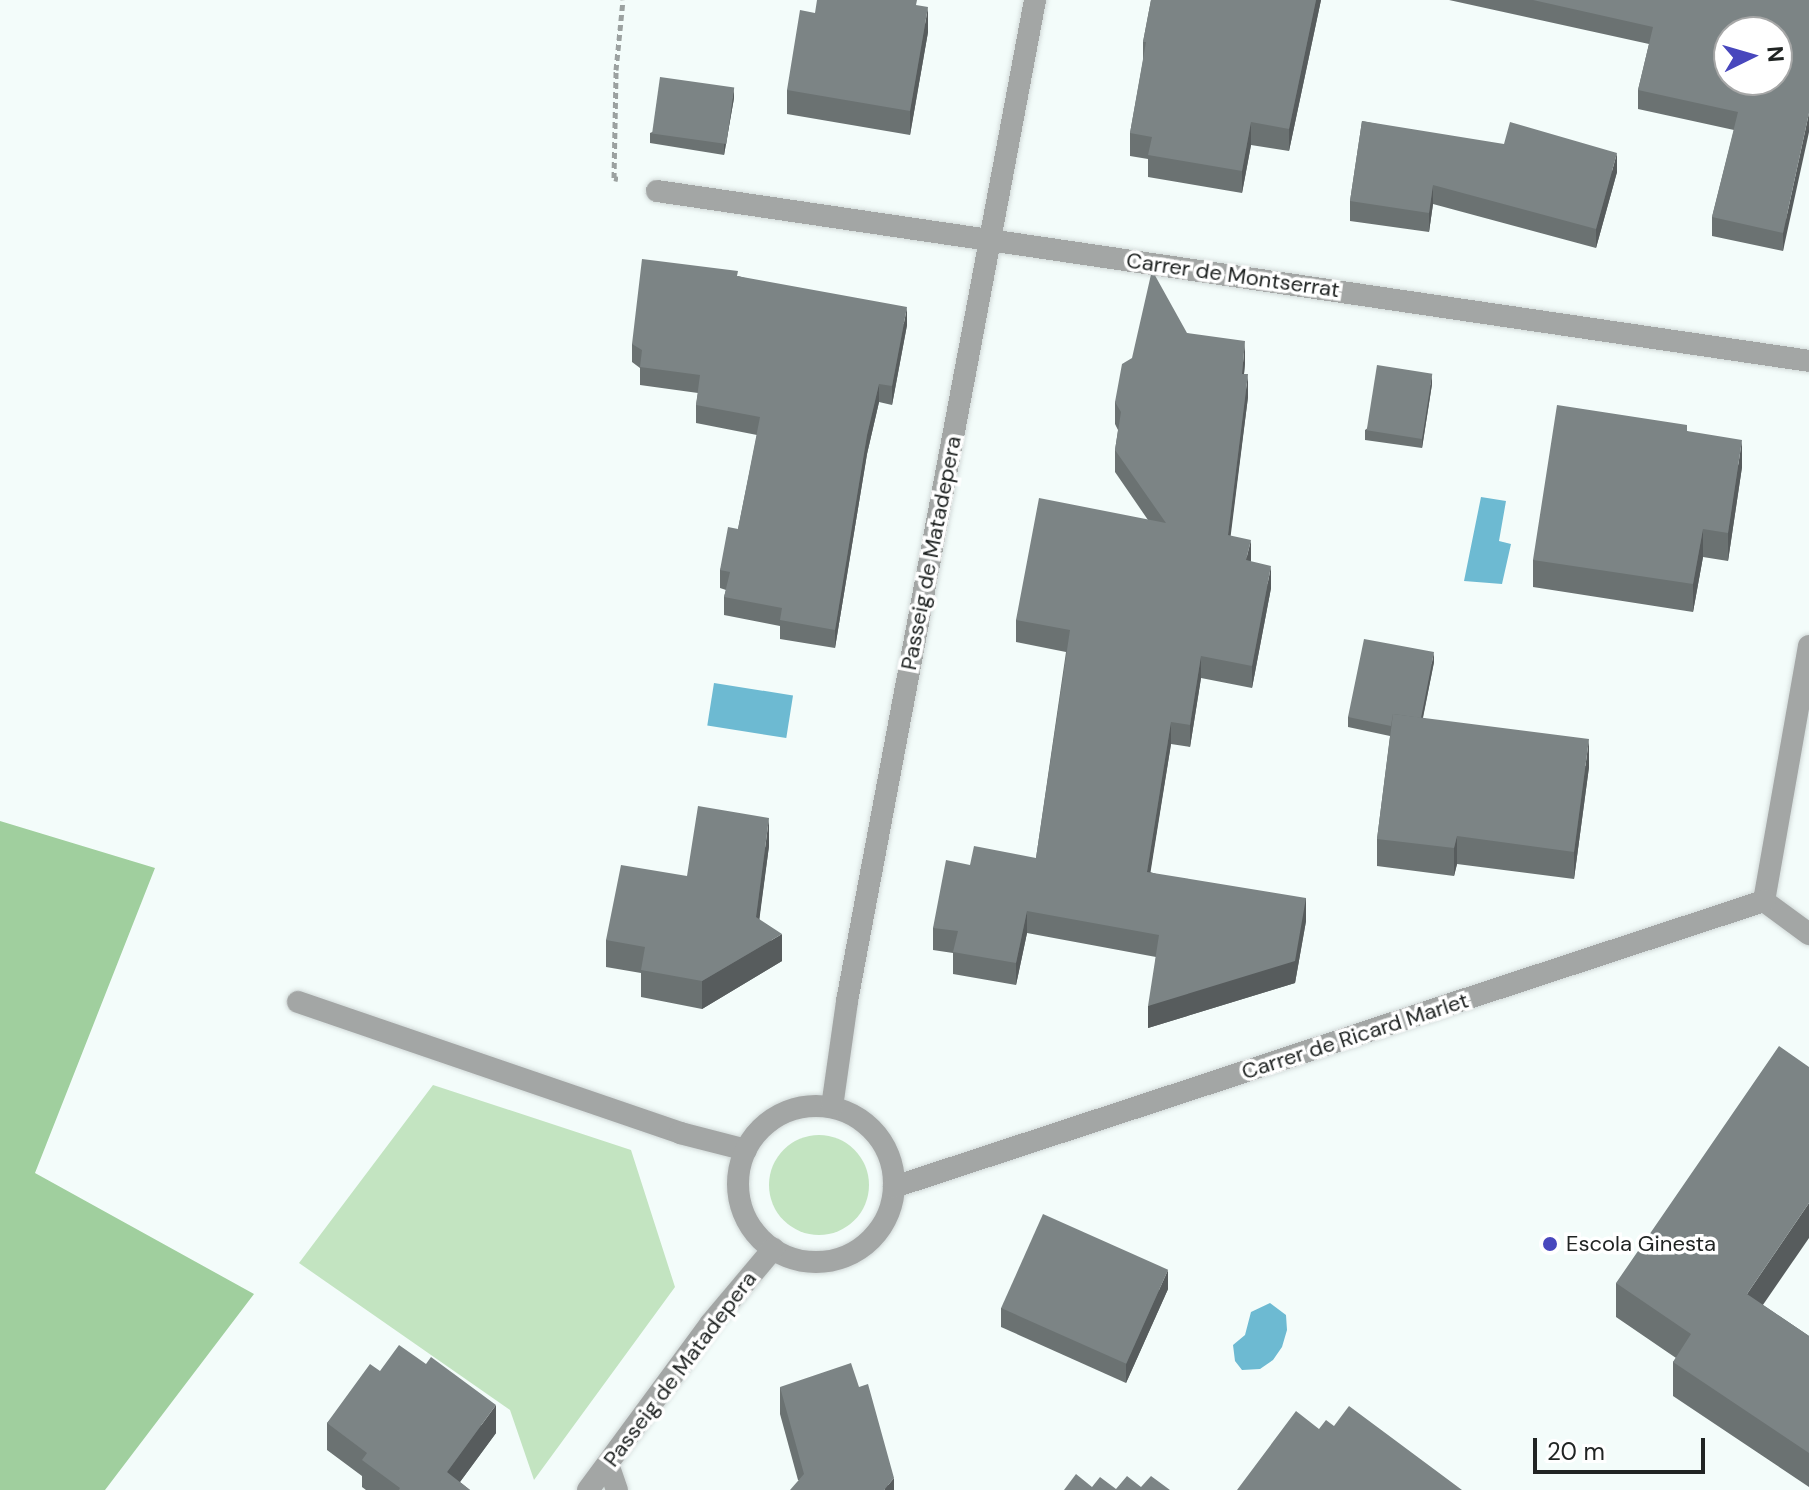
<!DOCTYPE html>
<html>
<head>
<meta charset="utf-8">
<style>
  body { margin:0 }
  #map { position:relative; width:1809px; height:1490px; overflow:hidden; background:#f3fcfa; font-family:"DM Sans",sans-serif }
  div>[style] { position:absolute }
  .green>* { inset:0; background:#c3e4c1 }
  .round { border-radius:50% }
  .forest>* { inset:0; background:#a0cf9e }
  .water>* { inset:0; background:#6dbad2; transform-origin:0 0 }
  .path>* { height:5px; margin-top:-2.5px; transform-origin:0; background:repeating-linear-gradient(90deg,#9ba1a0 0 6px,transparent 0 10px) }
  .roads { filter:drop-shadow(0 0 2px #d1d9d8) drop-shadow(0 0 2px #d1d9d8) }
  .service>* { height:22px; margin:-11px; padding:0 11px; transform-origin:11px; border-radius:11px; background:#a3a6a5 }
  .minor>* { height:22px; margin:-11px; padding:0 11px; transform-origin:11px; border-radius:11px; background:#a3a6a5 }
  .minor>.ring { margin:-11px; padding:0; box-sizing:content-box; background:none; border:22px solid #a3a6a5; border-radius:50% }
  .wall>* { inset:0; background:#6b7272 }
  .shaded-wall>* { inset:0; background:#575c5d }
  .building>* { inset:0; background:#7c8485; transform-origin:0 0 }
  .dots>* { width:22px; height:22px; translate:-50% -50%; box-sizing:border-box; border:4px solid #fff; border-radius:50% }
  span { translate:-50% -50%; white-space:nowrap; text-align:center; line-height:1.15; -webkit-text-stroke:7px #fff; paint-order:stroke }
  .street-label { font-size:22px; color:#202423 }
  .poi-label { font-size:22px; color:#202423 }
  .left { translate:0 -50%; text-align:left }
  .north { position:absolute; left:1713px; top:16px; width:80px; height:80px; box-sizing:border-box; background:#fff; border:2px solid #a6a7a7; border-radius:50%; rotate:85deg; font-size:22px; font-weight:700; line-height:32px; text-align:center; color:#202423 }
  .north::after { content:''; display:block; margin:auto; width:28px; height:36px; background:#4847bd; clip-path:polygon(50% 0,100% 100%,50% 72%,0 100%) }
  .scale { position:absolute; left:1533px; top:1438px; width:172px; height:36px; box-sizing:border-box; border:4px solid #202423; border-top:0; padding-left:10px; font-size:24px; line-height:28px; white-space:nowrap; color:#202423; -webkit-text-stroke:6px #fff; paint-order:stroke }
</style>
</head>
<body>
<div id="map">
  <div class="green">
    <div style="clip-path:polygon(433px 1085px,631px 1150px,675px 1287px,534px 1480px,510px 1410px,299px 1263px)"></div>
    <div class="round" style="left:769px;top:1135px;width:100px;height:100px"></div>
  </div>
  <div class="forest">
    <div style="clip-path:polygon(0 821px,155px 868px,35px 1173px,254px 1294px,105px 1490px,0 1490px)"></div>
  </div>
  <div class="water">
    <div style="clip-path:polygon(1481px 497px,1506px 501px,1499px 541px,1511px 544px,1502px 584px,1464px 581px)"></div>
    <div style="left:714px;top:683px;width:80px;height:43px;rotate:9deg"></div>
    <div style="clip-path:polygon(1270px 1303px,1286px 1315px,1287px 1330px,1282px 1347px,1273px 1360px,1260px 1369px,1242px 1370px,1235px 1361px,1233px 1345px,1245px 1335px,1251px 1312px)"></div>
  </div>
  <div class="path">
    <div style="left:618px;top:179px;width:4px;rotate:-166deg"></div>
    <div style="left:614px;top:178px;width:108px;rotate:-88.9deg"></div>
    <div style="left:616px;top:70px;width:70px;rotate:-84.3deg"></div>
  </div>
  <div class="roads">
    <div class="service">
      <div style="left:298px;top:1002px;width:404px;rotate:18.9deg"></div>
      <div style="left:680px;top:1133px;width:68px;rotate:14.4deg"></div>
    </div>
    <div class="minor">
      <div style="left:657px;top:191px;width:1164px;rotate:8.39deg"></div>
      <div style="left:1764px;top:901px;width:259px;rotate:-80deg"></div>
      <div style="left:1764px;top:901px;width:56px;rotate:36.3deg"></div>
      <div class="ring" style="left:738px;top:1106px;width:134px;height:134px"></div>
      <div style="left:832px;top:1107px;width:107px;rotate:-81.9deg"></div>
      <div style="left:847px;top:1001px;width:1019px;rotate:-79.36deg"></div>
      <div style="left:894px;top:1187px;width:916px;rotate:-18.2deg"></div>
      <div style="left:608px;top:1464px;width:28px;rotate:71deg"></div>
      <div style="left:588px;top:1490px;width:207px;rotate:-53.6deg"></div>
      <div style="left:711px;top:1323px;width:97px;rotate:-50deg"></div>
    </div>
  </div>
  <div class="wall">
    <div style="clip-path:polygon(1151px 0,1321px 0,1289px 151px,1251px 145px,1242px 193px,1148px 177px,1148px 159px,1130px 156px,1130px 133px,1143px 61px,1143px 42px)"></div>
    <div style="clip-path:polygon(1449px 0,1809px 0,1783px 251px,1712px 236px,1712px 217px,1734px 130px,1638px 109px,1638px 90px,1649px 44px)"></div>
    <div style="clip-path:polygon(920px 6px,928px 32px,910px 135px,787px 114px,787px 90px)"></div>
    <div style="clip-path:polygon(734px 98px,724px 155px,650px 143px,650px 133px)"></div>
    <div style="clip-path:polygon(1362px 121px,1617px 172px,1596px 248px,1433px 204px,1429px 232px,1350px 221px,1350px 201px)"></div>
    <div style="clip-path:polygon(738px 276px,907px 325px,892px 405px,879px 402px,867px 454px,835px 648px,780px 639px,780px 626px,724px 615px,724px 597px,726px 590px,720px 588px,720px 570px,738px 529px,757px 435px,696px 423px,696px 405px,698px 393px,640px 385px,640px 368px,632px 362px,632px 344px)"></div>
    <div style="clip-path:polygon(1187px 333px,1245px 363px,1244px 374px,1248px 397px,1230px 536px,1271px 588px,1252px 688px,1201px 678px,1190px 747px,1171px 744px,1150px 872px,1306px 921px,1295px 983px,1148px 1028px,1156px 957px,1027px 933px,1016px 985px,953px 974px,953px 953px,933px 950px,933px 928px,970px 865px,1036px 858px,1066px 652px,1016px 642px,1016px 620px,1148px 520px,1115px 472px,1115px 450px,1118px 430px,1115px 424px,1115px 402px)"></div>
    <div style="clip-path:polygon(1432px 384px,1422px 448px,1365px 440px,1365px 430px)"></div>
    <div style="clip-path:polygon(1687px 431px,1742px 467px,1728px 561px,1703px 557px,1693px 612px,1533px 587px,1533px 560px)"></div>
    <div style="clip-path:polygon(1434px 662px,1423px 718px,1589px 767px,1574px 879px,1457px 864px,1454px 876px,1377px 866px,1377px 839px,1390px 736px,1348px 727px,1348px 717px)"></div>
    <div style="clip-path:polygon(769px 846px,759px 919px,782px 961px,702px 1009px,641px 997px,641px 973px,606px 967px,606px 940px,687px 876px)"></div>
    <div style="clip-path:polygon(1616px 1283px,1763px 1305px,1809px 1336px,1809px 1487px,1673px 1396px,1673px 1362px,1676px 1358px,1616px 1317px)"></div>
    <div style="clip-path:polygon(1168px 1289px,1126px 1383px,1001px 1327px,1001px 1308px)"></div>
    <div style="clip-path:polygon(380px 1371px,496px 1433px,460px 1482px,470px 1490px,366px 1490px,362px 1487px,362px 1476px,327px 1450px,327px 1423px)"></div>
    <div style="clip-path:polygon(780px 1387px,894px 1490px,798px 1480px,780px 1414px)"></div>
  </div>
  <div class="shaded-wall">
    <div style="clip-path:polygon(1316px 0,1321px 0,1289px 151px,1289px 129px)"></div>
    <div style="clip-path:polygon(928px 7px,928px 32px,910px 135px,910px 111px)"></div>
    <div style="clip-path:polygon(734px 88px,734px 98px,724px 155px,724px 145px)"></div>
    <div style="clip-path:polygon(1809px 113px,1809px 132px,1783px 251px,1783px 233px)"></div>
    <div style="clip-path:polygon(1251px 122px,1251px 145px,1242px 193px,1242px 171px)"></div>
    <div style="clip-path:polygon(1617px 153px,1617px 172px,1596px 248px,1596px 229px)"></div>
    <div style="clip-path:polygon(1433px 185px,1433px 204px,1429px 232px,1429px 213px)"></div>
    <div style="clip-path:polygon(907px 307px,907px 325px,892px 405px,892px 386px)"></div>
    <div style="clip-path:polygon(1245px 341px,1245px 363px,1242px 396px,1242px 374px)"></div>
    <div style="clip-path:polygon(1248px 374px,1248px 397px,1228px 557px,1228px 535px)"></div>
    <div style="clip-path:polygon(1432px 374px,1432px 384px,1422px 448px,1422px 438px)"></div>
    <div style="clip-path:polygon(879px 384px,879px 402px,867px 454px,835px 648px,835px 630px,867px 435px)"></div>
    <div style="clip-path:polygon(1742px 440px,1742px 467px,1728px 561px,1728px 533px)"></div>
    <div style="clip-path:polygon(1703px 529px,1703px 557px,1693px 612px,1693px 584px)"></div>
    <div style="clip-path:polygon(1251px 540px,1251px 562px,1246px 560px)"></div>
    <div style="clip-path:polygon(1271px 566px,1271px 588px,1252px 688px,1252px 666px)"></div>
    <div style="clip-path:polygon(1434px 652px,1434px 662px,1418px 741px,1418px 731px)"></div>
    <div style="clip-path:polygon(1201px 656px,1201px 678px,1190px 747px,1190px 725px)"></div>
    <div style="clip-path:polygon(1171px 722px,1171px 744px,1147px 894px,1147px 872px)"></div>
    <div style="clip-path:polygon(1589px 739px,1589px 767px,1574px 879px,1574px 852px)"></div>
    <div style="clip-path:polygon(769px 818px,769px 846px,756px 945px,756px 917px)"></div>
    <div style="clip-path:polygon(1457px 836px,1457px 864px,1454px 876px,1454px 848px)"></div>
    <div style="clip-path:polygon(1306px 898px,1306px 921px,1295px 983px,1148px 1028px,1148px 1006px)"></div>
    <div style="clip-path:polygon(1027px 911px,1027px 933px,1016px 985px,1016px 963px)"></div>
    <div style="clip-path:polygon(782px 934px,782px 961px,702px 1009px,702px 981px)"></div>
    <div style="clip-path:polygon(1809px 1203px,1809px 1238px,1747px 1328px,1747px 1294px)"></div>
    <div style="clip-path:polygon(1168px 1270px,1168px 1289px,1126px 1383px,1126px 1363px)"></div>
    <div style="clip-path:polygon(496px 1405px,496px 1433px,454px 1490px,447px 1472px)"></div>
    <div style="clip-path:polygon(894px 1478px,894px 1490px,884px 1490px)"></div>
  </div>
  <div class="building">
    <div style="clip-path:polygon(817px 0,917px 0,916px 5px,928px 7px,910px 111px,787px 90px,800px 10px,815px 13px)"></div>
    <div style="clip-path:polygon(1151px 0,1316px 0,1289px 129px,1251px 122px,1242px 171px,1148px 155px,1152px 137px,1130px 133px,1146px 42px,1143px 42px)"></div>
    <div style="clip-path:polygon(evenodd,1533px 0,1809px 0,1809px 113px,1783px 233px,1712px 217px,1738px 112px,1638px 90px,1653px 27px,1533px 0,1729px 32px,1777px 32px,1777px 80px,1729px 80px,1729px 32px)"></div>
    <div style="left:660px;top:77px;width:75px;height:57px;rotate:8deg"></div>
    <div style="clip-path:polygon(1362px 121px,1504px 144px,1510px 122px,1617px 153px,1596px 229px,1433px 185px,1429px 213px,1350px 201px)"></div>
    <div style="clip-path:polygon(642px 259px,738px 271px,737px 276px,907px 307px,892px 386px,879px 384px,867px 435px,835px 630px,780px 620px,782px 608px,724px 597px,730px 572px,720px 570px,728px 527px,738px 529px,760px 417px,696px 405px,700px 375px,640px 367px,642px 350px,632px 344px)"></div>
    <div style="clip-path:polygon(1152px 270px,1187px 333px,1245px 341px,1242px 374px,1248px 374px,1228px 535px,1251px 540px,1246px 560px,1271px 566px,1252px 666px,1201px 656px,1190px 725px,1171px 722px,1147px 872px,1306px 898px,1295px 961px,1148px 1006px,1159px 935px,1027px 911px,1016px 963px,953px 952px,958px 931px,933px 928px,946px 860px,970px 865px,974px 846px,1036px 858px,1070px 630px,1016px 620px,1039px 498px,1166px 523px,1115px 450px,1121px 412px,1115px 402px,1122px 364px,1132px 358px)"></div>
    <div style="left:1377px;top:365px;width:56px;height:66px;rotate:9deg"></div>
    <div style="clip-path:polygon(1557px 405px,1687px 425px,1687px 431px,1742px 440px,1728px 533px,1703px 529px,1693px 584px,1533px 560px)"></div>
    <div style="clip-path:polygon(1364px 639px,1434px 652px,1421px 718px,1393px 714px,1391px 726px,1348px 717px)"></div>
    <div style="clip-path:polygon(1393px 714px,1589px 739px,1574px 852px,1457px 836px,1454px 848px,1377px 839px)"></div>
    <div style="clip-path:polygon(698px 806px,769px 818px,756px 917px,782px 934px,702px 981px,641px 970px,645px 947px,606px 940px,621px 865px,687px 876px)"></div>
    <div style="clip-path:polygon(1779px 1046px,1809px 1067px,1809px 1203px,1747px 1294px,1809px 1336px,1809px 1453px,1673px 1362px,1691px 1334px,1616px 1283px)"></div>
    <div style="left:1043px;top:1214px;width:137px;height:103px;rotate:24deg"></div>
    <div style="clip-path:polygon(399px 1345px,426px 1364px,431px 1357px,496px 1405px,447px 1472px,470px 1490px,399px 1490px,400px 1488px,362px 1460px,367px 1453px,327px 1423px,370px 1364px,380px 1371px)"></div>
    <div style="clip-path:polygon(851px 1363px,859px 1387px,868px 1384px,894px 1478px,884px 1490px,790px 1490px,804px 1474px,780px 1387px)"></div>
    <div style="clip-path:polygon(1349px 1406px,1462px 1490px,1237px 1490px,1296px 1411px,1319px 1429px,1326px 1420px,1334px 1426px)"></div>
    <div style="clip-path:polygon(1076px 1474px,1092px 1487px,1100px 1477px,1116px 1489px,1127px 1476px,1141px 1487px,1151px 1476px,1170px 1490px,1064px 1490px)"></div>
  </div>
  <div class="dots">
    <div style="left:1550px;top:1244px;background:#4847bd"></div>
  </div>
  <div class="street-label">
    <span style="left:1233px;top:275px;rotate:8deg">Carrer de Montserrat</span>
    <span style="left:931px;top:553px;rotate:-79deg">Passeig de Matadepera</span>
    <span style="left:1355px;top:1036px;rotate:-18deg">Carrer de Ricard Marlet</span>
    <span style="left:680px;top:1369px;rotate:-53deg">Passeig de Matadepera</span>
  </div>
  <div class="poi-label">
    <span class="left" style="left:1566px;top:1244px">Escola Ginesta</span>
  </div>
  <div class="north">N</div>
  <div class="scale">20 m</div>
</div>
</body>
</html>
